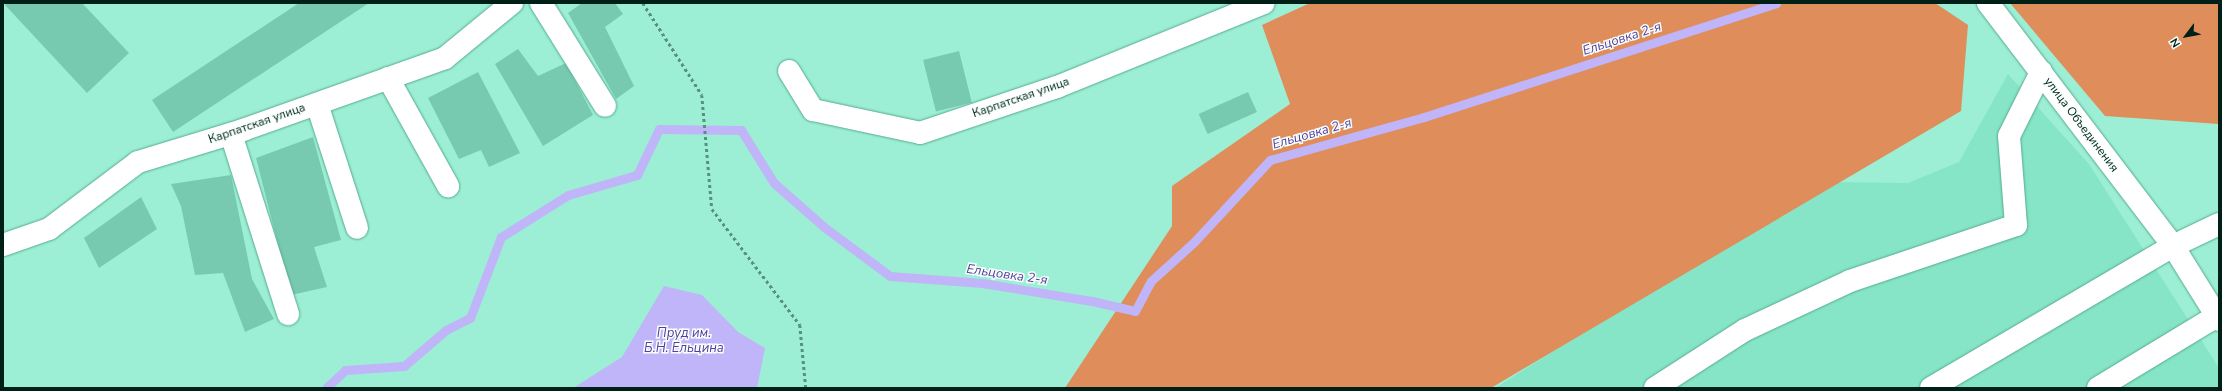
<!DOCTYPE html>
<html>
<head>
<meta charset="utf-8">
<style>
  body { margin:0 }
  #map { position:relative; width:2222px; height:391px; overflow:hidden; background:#9cefd4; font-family:"Nunito Sans",sans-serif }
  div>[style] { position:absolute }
  .built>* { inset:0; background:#86e5c7 }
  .forest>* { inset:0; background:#df8d5b }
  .water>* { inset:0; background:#c0b5f9 }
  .stream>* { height:9px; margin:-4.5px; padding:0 4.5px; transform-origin:4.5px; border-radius:4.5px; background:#c0b5f9 }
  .building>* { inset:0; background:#77caaf; transform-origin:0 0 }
  .path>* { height:2.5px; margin-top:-1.25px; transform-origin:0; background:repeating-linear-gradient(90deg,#56917f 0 3px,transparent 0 6px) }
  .roads { filter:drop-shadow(0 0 1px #57aa91) drop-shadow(0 0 1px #57aa91) }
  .minor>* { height:22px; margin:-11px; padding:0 11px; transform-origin:11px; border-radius:11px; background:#fff }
  .major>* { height:22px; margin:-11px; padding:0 11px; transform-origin:11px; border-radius:11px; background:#fff }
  span { translate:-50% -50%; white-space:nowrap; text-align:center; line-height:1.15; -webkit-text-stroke:3px #f7fffc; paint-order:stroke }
  .street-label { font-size:12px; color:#002017 }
  .water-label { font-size:13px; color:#563c9d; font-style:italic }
  .frame { position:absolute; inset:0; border:4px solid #002017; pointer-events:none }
  .north { position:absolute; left:2166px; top:16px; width:40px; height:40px; -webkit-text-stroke:3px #f7fffc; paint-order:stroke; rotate:238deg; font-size:11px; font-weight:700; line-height:16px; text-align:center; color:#002017 }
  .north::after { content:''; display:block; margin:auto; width:14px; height:18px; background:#002017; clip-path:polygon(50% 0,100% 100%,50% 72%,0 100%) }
</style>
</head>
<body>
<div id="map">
  <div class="built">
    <div style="clip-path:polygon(2008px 74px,2089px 164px,2219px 368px,2219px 388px,1495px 388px,1823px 182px,1908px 183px,1959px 162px)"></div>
  </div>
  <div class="forest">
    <div style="clip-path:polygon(1310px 3px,1935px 3px,1968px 25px,1961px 111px,1491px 388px,1065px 388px,1172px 226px,1172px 186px,1290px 104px,1262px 25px)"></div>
    <div style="clip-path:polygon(2010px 3px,2219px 3px,2219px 124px,2105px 116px)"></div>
  </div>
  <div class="water">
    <div style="clip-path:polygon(664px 286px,702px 295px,738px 332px,765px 348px,757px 388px,573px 388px,622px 357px)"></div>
  </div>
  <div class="stream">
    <div style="left:326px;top:388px;width:26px;rotate:-43deg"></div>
    <div style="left:345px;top:370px;width:59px;rotate:-3.9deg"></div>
    <div style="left:404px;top:366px;width:55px;rotate:-40.6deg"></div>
    <div style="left:446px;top:330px;width:27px;rotate:-27deg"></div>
    <div style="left:470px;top:318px;width:87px;rotate:-69.1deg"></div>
    <div style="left:501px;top:237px;width:79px;rotate:-32.1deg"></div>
    <div style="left:568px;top:195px;width:72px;rotate:-16.2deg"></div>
    <div style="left:637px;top:175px;width:51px;rotate:-64.4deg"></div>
    <div style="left:659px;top:129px;width:82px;rotate:0.7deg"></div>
    <div style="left:741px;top:130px;width:62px;rotate:58.1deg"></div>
    <div style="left:774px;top:183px;width:67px;rotate:41.3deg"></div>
    <div style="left:824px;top:227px;width:82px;rotate:36.6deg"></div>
    <div style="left:890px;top:276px;width:92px;rotate:4.4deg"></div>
    <div style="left:982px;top:283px;width:111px;rotate:9.3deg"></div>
    <div style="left:1092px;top:301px;width:44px;rotate:13.1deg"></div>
    <div style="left:1135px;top:311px;width:34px;rotate:-62deg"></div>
    <div style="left:1151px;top:281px;width:58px;rotate:-42.2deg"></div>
    <div style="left:1194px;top:242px;width:112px;rotate:-47.2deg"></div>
    <div style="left:1270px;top:160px;width:160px;rotate:-15.6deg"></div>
    <div style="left:1424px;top:117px;width:370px;rotate:-17.9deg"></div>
  </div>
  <div class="building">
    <div style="clip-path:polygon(7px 3px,82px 3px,129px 53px,87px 93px,5px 5px)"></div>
    <div style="clip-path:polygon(299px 3px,369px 3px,173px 132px,152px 100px)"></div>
    <div style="clip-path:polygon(582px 3px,615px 3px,623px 14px,605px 27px,634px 86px,616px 99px,568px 13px)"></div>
    <div style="clip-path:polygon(518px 49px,538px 76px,566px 63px,593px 115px,543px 146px,495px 64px)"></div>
    <div style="left:959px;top:51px;width:53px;height:37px;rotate:76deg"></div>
    <div style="clip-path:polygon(478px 72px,520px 153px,489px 167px,481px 150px,459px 159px,428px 98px)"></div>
    <div style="left:1248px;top:92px;width:22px;height:54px;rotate:66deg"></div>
    <div style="clip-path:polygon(313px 137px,341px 240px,314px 247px,327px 287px,291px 295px,256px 158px)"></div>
    <div style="clip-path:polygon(231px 175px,252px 279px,274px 319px,245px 332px,223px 273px,195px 275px,181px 206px,171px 184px)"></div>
    <div style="clip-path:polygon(141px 197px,157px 229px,99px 268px,84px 238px)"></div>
  </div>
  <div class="path">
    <div style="left:643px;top:3px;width:109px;rotate:57.3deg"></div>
    <div style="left:702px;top:95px;width:114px;rotate:85deg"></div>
    <div style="left:712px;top:209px;width:146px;rotate:52.8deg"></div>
    <div style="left:800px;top:325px;width:63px;rotate:84.6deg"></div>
  </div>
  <div class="roads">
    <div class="minor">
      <div style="left:541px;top:3px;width:121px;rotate:58.1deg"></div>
      <div style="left:789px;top:71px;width:46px;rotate:58.4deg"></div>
      <div style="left:813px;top:110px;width:109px;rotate:12.1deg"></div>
      <div style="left:920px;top:133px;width:145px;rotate:-18.6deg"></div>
      <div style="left:1057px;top:87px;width:223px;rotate:-22.1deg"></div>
      <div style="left:388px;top:78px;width:124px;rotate:60.9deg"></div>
      <div style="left:317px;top:104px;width:130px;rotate:72.1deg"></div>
      <div style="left:231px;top:134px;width:189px;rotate:72.4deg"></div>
      <div style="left:3px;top:245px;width:49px;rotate:-19.2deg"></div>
      <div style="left:49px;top:229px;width:111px;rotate:-37deg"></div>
      <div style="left:138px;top:162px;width:110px;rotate:-16.9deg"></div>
      <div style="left:243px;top:130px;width:214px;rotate:-19.6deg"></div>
      <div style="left:445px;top:58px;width:87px;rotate:-39.4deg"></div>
      <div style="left:1655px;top:388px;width:107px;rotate:-32.8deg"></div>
      <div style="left:1745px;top:330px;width:116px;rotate:-25deg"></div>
      <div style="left:1850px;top:281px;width:175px;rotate:-18.6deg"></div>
      <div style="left:2016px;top:225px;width:89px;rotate:-94.5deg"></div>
      <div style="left:2009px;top:136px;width:72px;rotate:-63.4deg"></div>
      <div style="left:1931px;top:388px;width:281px;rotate:-30.4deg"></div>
      <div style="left:2173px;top:246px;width:51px;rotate:-25.6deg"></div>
      <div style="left:2098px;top:388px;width:139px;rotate:-31.2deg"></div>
    </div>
    <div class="major">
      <div style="left:1988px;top:3px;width:305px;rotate:52.7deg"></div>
      <div style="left:2173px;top:246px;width:87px;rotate:58.1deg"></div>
    </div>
  </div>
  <div class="street-label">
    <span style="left:1021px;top:98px;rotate:-19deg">Карпатская улица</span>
    <span style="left:257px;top:124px;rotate:-19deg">Карпатская улица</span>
    <span style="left:2081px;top:125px;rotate:53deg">улица Объединения</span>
  </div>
  <div class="water-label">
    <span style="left:1622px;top:39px;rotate:-18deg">Ельцовка 2-я</span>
    <span style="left:1312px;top:134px;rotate:-16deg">Ельцовка 2-я</span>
    <span style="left:1007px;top:275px;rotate:8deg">Ельцовка 2-я</span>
    <span style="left:684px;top:341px">Пруд им.<br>Б.Н. Ельцина</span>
  </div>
  <div class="frame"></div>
  <div class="north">N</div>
</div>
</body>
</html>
